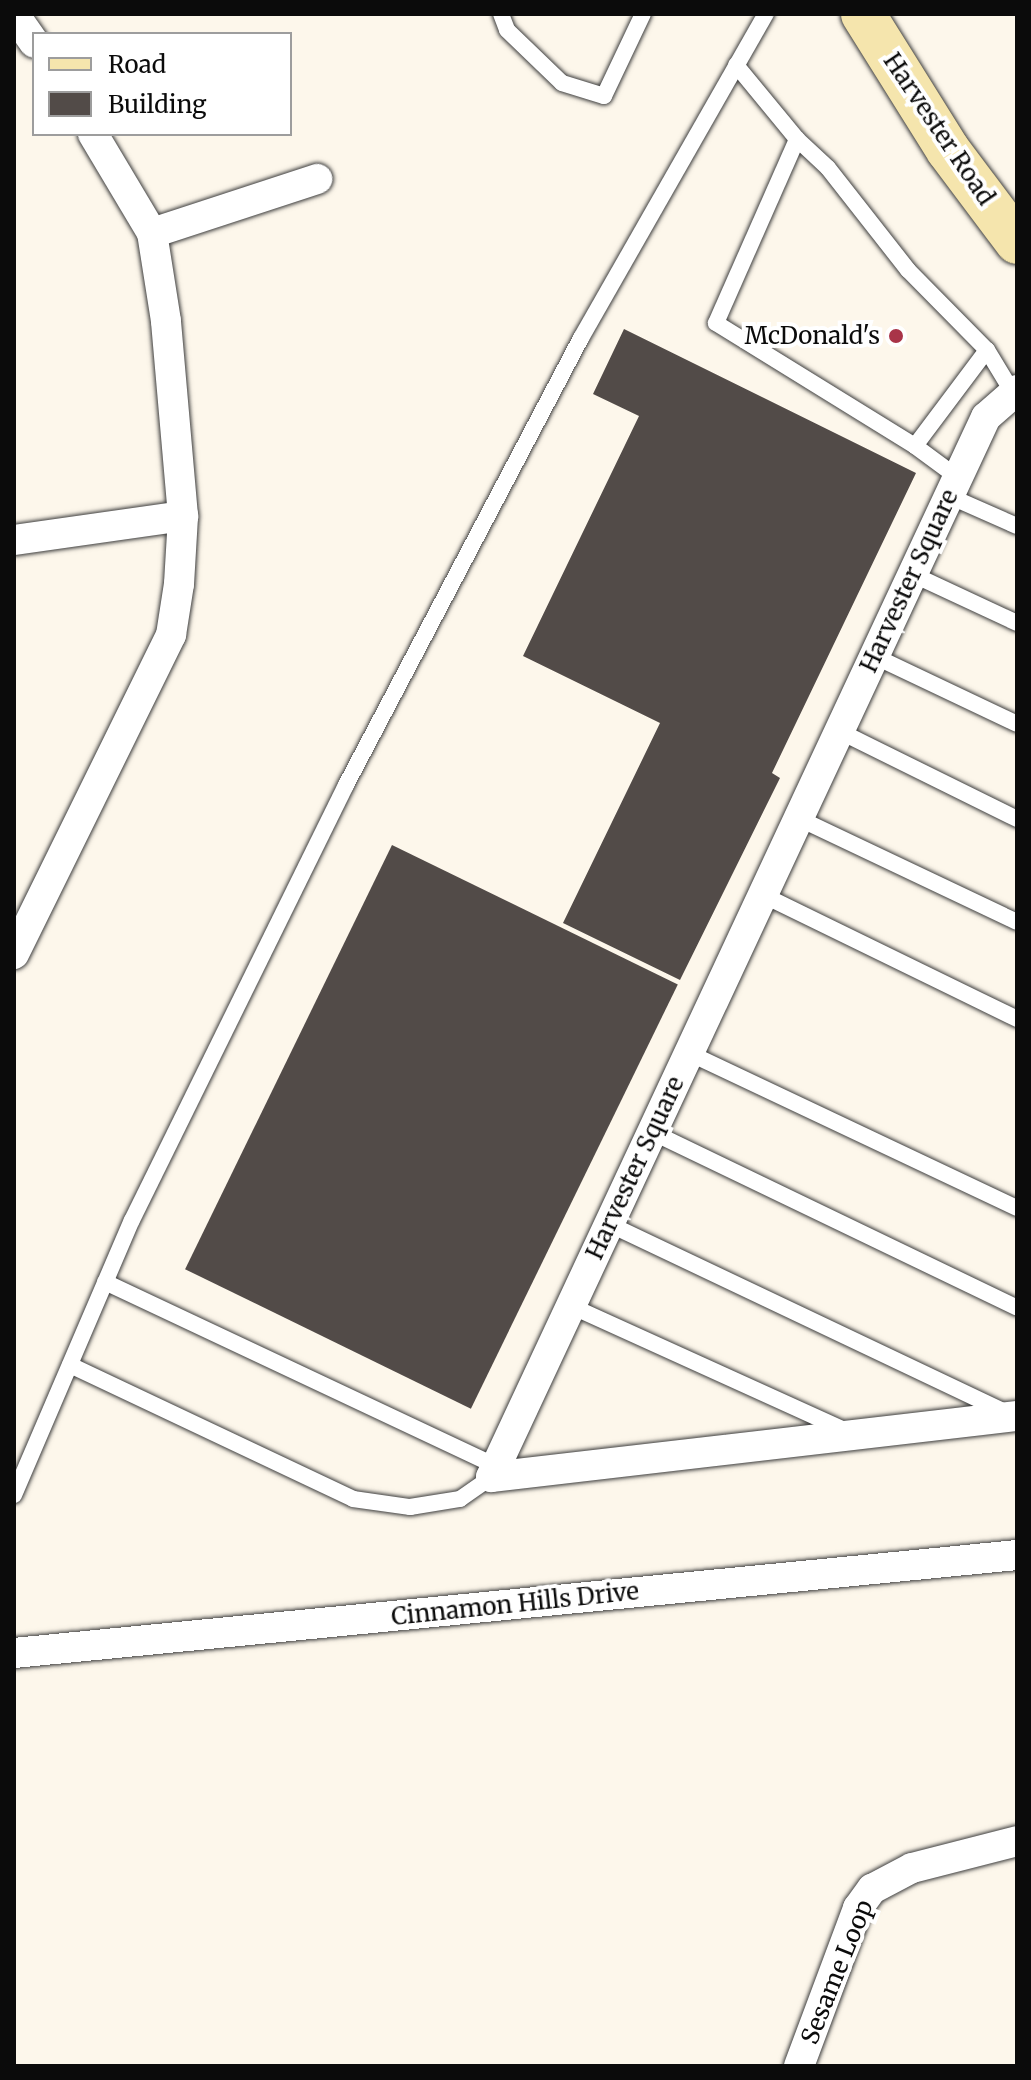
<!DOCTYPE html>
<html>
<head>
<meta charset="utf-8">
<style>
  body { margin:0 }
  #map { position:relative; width:1031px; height:2080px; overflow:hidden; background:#fdf7eb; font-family:Merriweather,serif }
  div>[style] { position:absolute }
  .building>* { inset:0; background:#524b48; transform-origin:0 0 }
  .roads { filter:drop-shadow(0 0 2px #3e3e3e) drop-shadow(0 0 2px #3e3e3e) }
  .lane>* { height:16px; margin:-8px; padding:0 8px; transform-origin:8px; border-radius:8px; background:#fff }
  .street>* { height:30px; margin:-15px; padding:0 15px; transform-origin:15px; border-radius:15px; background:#fff }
  .secondary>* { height:44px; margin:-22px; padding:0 22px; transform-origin:22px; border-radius:22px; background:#f5e5ad }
  .dots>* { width:22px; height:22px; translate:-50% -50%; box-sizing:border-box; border:4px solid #fff; border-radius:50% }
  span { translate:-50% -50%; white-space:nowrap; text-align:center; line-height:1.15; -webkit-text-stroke:8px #fff; paint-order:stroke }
  .street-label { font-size:24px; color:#0b0b0b }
  .poi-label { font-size:24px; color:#0b0b0b }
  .right { translate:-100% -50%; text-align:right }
  .frame { position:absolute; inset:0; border:16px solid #0b0b0b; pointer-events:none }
  .legend { position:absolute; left:32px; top:32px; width:260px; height:104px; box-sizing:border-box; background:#fff; border:2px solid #9d9d9d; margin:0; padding:10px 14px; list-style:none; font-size:24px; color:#0b0b0b }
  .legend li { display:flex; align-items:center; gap:16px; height:40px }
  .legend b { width:40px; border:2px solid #9d9d9d }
</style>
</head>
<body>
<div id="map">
  <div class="building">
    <div style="clip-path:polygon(624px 329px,916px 473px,772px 773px,780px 778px,680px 980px,563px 923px,660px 723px,523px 656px,639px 416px,593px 394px)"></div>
    <div style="left:392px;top:845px;width:318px;height:472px;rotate:26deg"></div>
  </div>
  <div class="roads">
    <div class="lane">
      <div style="left:501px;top:14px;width:17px;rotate:69deg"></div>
      <div style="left:507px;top:30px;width:76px;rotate:43.9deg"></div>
      <div style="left:562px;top:83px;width:44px;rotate:17.2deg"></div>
      <div style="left:604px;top:96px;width:91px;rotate:-64.6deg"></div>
      <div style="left:736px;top:65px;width:96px;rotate:50.5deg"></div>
      <div style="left:797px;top:139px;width:42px;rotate:43.1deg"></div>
      <div style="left:828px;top:168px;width:130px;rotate:51.9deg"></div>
      <div style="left:908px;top:270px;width:112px;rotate:45.4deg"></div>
      <div style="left:987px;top:350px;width:120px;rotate:126.9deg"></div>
      <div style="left:915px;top:446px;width:234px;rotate:-148.3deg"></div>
      <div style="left:716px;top:323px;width:201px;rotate:-66.2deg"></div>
      <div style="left:987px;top:350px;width:50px;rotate:58.8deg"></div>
      <div style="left:915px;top:446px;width:52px;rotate:36.4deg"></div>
      <div style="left:949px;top:496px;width:74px;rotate:23.8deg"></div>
      <div style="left:912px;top:574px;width:116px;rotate:25deg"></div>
      <div style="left:874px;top:656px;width:158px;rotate:25.4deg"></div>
      <div style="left:839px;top:731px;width:199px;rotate:26.3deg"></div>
      <div style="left:798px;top:818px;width:242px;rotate:25.4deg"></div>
      <div style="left:763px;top:895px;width:283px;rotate:26deg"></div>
      <div style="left:689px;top:1053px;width:363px;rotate:25.3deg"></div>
      <div style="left:652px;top:1132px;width:405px;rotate:25.7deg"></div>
      <div style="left:609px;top:1224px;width:443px;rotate:25.4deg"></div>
      <div style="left:105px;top:1282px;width:432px;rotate:25.2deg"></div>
      <div style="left:571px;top:1306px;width:302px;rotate:24.4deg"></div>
      <div style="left:70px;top:1365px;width:313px;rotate:25.3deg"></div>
      <div style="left:353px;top:1499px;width:58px;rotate:8deg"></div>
      <div style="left:410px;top:1507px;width:51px;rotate:-9.1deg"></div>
      <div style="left:460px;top:1499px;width:38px;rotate:-35deg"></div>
      <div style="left:14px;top:1495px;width:299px;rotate:-66.8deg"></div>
      <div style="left:132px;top:1220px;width:485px;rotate:-63.8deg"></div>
      <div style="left:346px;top:785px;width:505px;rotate:-62.27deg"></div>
      <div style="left:581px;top:338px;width:373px;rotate:-60.3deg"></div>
    </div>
    <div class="street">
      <div style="left:14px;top:14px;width:35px;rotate:55deg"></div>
      <div style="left:152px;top:233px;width:174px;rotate:-18.1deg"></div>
      <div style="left:1017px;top:390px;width:41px;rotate:138.9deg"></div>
      <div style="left:986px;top:417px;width:1170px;rotate:115.03deg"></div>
      <div style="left:491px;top:1477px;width:530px;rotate:-6.62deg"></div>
      <div style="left:14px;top:540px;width:171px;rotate:-8.1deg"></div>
      <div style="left:14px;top:954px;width:356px;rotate:-63.8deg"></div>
      <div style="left:171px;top:635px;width:52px;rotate:-81.1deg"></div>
      <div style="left:179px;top:584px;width:68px;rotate:-86.6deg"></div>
      <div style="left:183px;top:516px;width:196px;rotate:-95deg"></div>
      <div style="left:166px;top:321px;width:89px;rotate:-99deg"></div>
      <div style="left:152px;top:233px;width:115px;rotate:-120.8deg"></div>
      <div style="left:14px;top:1653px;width:1008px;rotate:-5.58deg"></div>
      <div style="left:799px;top:2066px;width:169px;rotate:-69.5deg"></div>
      <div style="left:858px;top:1908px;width:24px;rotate:-54deg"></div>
      <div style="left:872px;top:1889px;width:45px;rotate:-27.7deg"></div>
      <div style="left:912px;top:1868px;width:108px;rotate:-14.4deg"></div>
    </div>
    <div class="secondary">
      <div style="left:863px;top:14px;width:160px;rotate:58deg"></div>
      <div style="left:948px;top:150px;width:115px;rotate:53.1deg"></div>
    </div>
  </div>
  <div class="dots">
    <div style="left:896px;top:336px;background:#a93448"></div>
  </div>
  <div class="street-label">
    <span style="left:939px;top:129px;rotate:56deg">Harvester Road</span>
    <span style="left:909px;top:581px;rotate:-65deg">Harvester Square</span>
    <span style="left:635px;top:1168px;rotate:-65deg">Harvester Square</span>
    <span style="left:515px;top:1604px;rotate:-6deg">Cinnamon Hills Drive</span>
    <span style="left:837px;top:1972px;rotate:-68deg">Sesame Loop</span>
  </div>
  <div class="poi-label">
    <span class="right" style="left:880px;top:336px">McDonald's</span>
  </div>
  <div class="frame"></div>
  <ul class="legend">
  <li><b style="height:10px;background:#f5e5ad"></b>Road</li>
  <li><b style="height:22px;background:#524b48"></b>Building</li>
  </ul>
</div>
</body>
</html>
